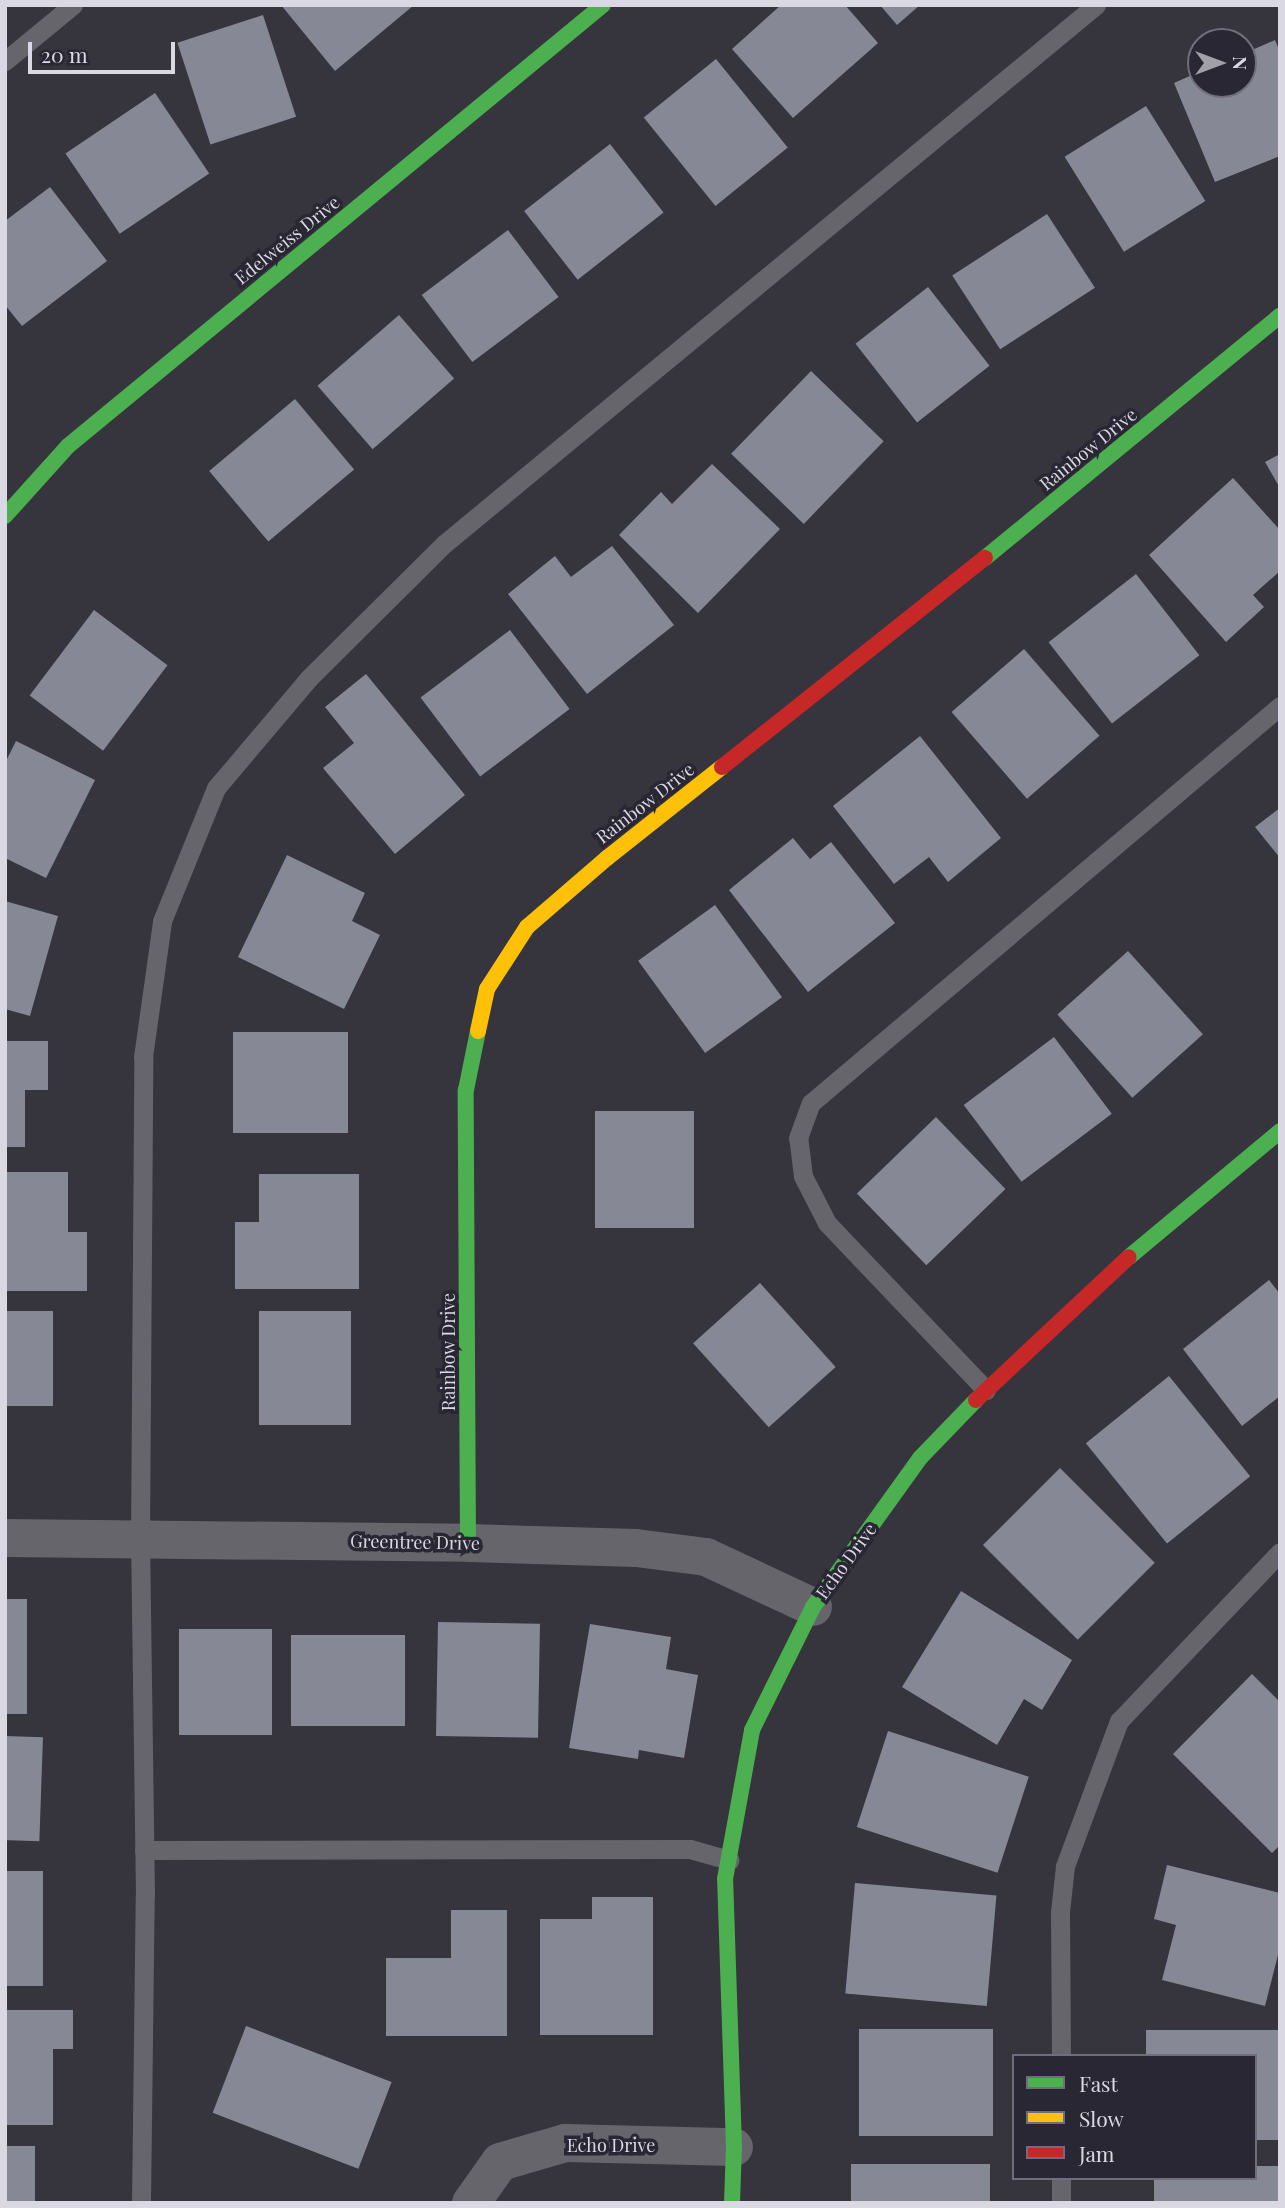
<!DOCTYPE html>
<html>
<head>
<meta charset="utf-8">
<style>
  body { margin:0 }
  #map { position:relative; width:1285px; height:2208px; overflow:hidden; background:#36343c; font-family:"Playfair Display",serif }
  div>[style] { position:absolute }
  .building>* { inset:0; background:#868895; transform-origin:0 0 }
  .lane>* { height:19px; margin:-9.5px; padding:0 9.5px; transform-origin:9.5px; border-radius:9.5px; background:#66656b }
  .street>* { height:38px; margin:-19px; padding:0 19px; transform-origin:19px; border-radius:19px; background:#66656b }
  .fast>* { height:16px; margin:-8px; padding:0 8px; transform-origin:8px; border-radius:8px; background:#4caf50 }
  .slow>* { height:16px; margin:-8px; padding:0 8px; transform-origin:8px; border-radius:8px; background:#ffc107 }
  .jam>* { height:16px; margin:-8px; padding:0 8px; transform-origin:8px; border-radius:8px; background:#c62828 }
  span { translate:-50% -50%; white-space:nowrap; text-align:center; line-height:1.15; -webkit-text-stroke:7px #2a2734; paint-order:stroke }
  .street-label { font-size:18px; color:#dad8e2 }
  .frame { position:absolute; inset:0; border:7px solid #dad8e2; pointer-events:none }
  .legend { position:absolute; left:1012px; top:2054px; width:245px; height:126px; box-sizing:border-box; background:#2a2734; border:2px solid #706e7a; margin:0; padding:9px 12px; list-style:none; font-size:21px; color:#dad8e2 }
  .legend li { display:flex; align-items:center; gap:14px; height:35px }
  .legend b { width:35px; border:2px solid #706e7a }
  .north { position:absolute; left:1187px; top:28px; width:70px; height:70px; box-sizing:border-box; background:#2a2734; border:2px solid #706e7a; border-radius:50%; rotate:90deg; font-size:19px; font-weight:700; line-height:28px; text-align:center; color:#dad8e2 }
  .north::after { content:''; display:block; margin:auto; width:24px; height:32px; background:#a19fa8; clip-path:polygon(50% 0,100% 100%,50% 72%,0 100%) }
  .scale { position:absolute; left:28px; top:42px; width:147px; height:32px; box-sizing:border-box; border:4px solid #dad8e2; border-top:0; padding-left:9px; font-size:21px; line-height:24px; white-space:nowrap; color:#dad8e2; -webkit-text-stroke:5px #2a2734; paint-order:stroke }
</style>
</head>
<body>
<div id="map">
  <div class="building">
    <div style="clip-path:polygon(281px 5px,414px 5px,335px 71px)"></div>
    <div style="clip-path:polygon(781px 5px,845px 5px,878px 43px,793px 118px,732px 49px)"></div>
    <div style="clip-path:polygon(880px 5px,920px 5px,897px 25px)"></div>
    <div style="left:263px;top:15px;width:107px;height:90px;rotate:72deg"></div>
    <div style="clip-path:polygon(1275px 40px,1280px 52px,1280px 156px,1215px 182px,1174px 83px,1201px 71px,1201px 84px,1243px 84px,1243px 54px)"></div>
    <div style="left:716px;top:59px;width:114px;height:93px;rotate:51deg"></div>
    <div style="left:155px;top:93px;width:97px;height:108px;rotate:56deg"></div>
    <div style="left:1146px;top:106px;width:112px;height:96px;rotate:58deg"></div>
    <div style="left:610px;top:144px;width:87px;height:109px;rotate:52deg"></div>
    <div style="clip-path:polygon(50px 187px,107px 261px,22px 326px,5px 305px,5px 221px)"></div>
    <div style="left:1047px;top:214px;width:88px;height:113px;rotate:57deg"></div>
    <div style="left:508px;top:230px;width:84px;height:108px;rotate:53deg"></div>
    <div style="left:928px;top:287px;width:100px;height:92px;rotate:52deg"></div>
    <div style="left:399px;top:315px;width:84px;height:108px;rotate:49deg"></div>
    <div style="left:811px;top:371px;width:101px;height:115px;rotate:44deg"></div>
    <div style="left:295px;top:399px;width:92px;height:112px;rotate:50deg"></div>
    <div style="clip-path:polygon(1280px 454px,1280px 488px,1265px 462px)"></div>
    <div style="clip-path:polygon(712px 464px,780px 529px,698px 613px,619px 535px,661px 492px,672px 504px)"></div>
    <div style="clip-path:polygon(1233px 478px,1280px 530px,1280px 571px,1253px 595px,1264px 607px,1226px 642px,1149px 555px)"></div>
    <div style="clip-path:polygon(612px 546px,674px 625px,587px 694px,508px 594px,555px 556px,571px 577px)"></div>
    <div style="left:1136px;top:574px;width:103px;height:111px;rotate:52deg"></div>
    <div style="left:94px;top:610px;width:92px;height:107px;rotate:37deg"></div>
    <div style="left:510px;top:630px;width:99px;height:112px;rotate:53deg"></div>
    <div style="left:1024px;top:649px;width:115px;height:96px;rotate:49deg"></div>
    <div style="clip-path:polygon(366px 674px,465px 795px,395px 854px,323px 768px,354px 743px,325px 707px)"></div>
    <div style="clip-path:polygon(920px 736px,1001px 838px,948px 882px,929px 857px,894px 884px,833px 806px)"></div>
    <div style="clip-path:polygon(16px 741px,95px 780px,46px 878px,5px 858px,5px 763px)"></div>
    <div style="clip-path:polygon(1280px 808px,1280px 858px,1255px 827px)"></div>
    <div style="clip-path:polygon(793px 838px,810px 859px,831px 842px,895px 923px,808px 992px,729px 890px)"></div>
    <div style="clip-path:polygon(287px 855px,365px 893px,352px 921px,380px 935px,344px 1009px,238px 957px)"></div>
    <div style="clip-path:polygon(5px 901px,58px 916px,30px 1016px,5px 1009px)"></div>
    <div style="left:715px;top:905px;width:114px;height:95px;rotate:54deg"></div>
    <div style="left:1128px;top:951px;width:112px;height:95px;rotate:48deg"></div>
    <div style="left:233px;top:1032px;width:115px;height:101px"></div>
    <div style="left:1054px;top:1037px;width:96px;height:113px;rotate:53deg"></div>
    <div style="clip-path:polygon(5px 1041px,48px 1041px,48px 1090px,25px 1090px,25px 1147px,5px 1147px)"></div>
    <div style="left:595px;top:1111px;width:99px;height:117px"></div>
    <div style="left:936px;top:1117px;width:100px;height:110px;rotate:46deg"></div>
    <div style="clip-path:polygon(5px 1172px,68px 1172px,68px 1232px,87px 1232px,87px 1291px,5px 1291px)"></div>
    <div style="clip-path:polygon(259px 1174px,359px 1174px,359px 1289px,235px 1289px,235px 1222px,259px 1222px)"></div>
    <div style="clip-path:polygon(1269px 1280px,1280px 1294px,1280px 1396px,1242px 1426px,1183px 1349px)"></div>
    <div style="left:760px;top:1283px;width:113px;height:90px;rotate:48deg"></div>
    <div style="left:5px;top:1311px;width:48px;height:95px"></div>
    <div style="left:259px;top:1311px;width:92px;height:114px"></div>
    <div style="left:1169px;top:1376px;width:129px;height:107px;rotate:51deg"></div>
    <div style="left:1060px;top:1468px;width:134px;height:109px;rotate:45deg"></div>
    <div style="clip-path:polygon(961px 1591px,1072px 1660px,1042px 1710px,1024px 1699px,997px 1745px,902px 1687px)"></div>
    <div style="left:5px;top:1599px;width:22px;height:115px"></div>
    <div style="left:438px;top:1622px;width:102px;height:114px;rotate:1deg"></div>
    <div style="clip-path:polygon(590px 1624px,671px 1637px,666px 1669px,698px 1675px,684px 1758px,639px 1750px,638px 1759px,569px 1748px)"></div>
    <div style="left:179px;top:1629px;width:93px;height:106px"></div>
    <div style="left:291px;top:1635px;width:114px;height:91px"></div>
    <div style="clip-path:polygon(1252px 1674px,1280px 1702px,1280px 1845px,1272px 1853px,1173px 1754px)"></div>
    <div style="left:888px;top:1731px;width:148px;height:101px;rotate:18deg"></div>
    <div style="left:5px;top:1736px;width:38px;height:104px;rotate:2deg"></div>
    <div style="clip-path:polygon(1167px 1865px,1280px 1893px,1280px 1947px,1265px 2006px,1162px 1980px,1176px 1925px,1154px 1919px)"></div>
    <div style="left:5px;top:1871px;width:38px;height:115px"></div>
    <div style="left:855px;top:1883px;width:142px;height:111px;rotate:5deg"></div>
    <div style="clip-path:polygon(592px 1897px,653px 1897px,653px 2035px,540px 2035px,540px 1919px,592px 1919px)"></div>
    <div style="clip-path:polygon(451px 1910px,507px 1910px,507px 2036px,386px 2036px,386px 1958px,451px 1958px)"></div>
    <div style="clip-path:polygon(5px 2010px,73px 2010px,73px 2049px,53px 2049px,53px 2125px,5px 2125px)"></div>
    <div style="left:246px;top:2026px;width:156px;height:93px;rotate:21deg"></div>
    <div style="left:859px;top:2029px;width:134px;height:107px"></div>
    <div style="clip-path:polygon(1146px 2030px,1280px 2030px,1280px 2140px,1255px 2140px,1255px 2056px,1146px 2056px)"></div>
    <div style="left:5px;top:2146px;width:30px;height:57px"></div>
    <div style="left:851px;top:2164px;width:139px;height:39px"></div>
    <div style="clip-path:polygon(1255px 2166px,1280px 2166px,1280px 2203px,1154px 2203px,1154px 2178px,1255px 2178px)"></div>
  </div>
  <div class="lane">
    <div style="left:5px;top:61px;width:88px;rotate:-39.5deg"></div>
    <div style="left:986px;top:1390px;width:231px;rotate:-133.6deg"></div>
    <div style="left:827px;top:1223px;width:53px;rotate:-117.1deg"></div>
    <div style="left:803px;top:1176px;width:38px;rotate:-97deg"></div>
    <div style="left:798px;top:1138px;width:37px;rotate:-70deg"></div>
    <div style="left:811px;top:1103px;width:614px;rotate:-40.25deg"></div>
    <div style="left:144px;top:1850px;width:546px;rotate:-0.1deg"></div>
    <div style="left:690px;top:1849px;width:41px;rotate:15.8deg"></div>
    <div style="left:1061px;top:2056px;width:144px;rotate:-90.4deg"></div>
    <div style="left:1060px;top:1912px;width:46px;rotate:-83.8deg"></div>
    <div style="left:1065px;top:1866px;width:155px;rotate:-69.6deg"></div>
    <div style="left:1119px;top:1721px;width:233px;rotate:-46.4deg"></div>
    <div style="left:1061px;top:2178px;width:25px;rotate:90deg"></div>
    <div style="left:141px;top:2203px;width:308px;rotate:-89.3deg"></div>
    <div style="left:145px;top:1895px;width:356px;rotate:-90.8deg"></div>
    <div style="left:140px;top:1539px;width:482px;rotate:-89.6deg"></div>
    <div style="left:143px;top:1057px;width:137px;rotate:-82deg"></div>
    <div style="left:162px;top:921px;width:144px;rotate:-67.9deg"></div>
    <div style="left:216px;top:788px;width:144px;rotate:-49.8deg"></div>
    <div style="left:309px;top:678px;width:190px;rotate:-44.8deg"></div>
    <div style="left:444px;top:544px;width:846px;rotate:-39.58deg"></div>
  </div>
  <div class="street">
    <div style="left:5px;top:1538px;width:463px;rotate:0.6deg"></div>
    <div style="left:468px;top:1543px;width:168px;rotate:1.7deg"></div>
    <div style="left:636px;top:1548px;width:71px;rotate:7.3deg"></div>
    <div style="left:706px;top:1557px;width:118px;rotate:25deg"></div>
    <div style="left:471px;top:2203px;width:50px;rotate:-54.7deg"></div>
    <div style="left:500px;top:2162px;width:68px;rotate:-16.3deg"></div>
    <div style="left:565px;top:2143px;width:169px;rotate:1.4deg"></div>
  </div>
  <div class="fast">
    <div style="left:5px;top:516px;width:94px;rotate:-48deg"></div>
    <div style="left:68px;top:446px;width:693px;rotate:-39.5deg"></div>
    <div style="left:985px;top:558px;width:382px;rotate:-39.4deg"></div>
    <div style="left:1129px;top:1257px;width:197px;rotate:-39.8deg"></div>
    <div style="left:468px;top:1543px;width:453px;rotate:-90.3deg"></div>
    <div style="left:466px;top:1090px;width:60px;rotate:-78.5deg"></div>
    <div style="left:732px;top:2203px;width:56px;rotate:-88deg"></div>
    <div style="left:734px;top:2147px;width:268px;rotate:-91.9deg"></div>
    <div style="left:725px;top:1879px;width:151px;rotate:-79.7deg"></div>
    <div style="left:752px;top:1730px;width:137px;rotate:-63.6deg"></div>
    <div style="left:813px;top:1607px;width:183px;rotate:-54.3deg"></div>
    <div style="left:920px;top:1458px;width:81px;rotate:-46deg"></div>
  </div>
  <div class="slow">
    <div style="left:478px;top:1031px;width:43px;rotate:-77.9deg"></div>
    <div style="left:487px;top:989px;width:74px;rotate:-57.2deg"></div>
    <div style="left:527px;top:927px;width:106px;rotate:-40.8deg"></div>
    <div style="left:607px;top:858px;width:147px;rotate:-38.4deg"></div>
  </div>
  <div class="jam">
    <div style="left:722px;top:767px;width:336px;rotate:-38.5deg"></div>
    <div style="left:976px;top:1400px;width:209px;rotate:-43.1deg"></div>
  </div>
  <div class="street-label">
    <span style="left:287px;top:240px;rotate:-39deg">Edelweiss Drive</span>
    <span style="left:1088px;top:449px;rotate:-39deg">Rainbow Drive</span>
    <span style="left:645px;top:803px;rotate:-38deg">Rainbow Drive</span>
    <span style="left:448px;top:1352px;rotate:-90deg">Rainbow Drive</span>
    <span style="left:415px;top:1542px;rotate:1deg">Greentree Drive</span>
    <span style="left:846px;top:1561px;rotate:-54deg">Echo Drive</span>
    <span style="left:611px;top:2145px">Echo Drive</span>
  </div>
  <div class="frame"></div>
  <ul class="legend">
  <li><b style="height:9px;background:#4caf50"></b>Fast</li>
  <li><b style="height:9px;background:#ffc107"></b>Slow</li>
  <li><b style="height:9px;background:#c62828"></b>Jam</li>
  </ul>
  <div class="north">N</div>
  <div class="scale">20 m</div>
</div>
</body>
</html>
